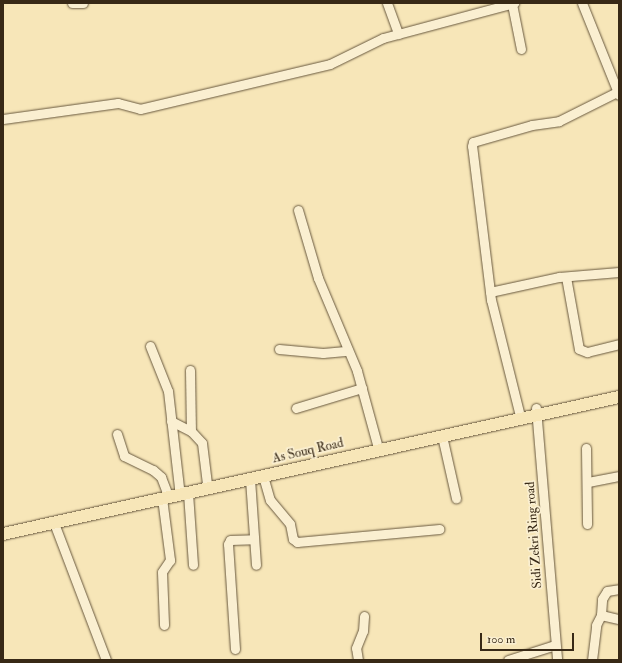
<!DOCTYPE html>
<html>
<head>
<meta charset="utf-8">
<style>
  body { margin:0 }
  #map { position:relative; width:622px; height:663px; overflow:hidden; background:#f7e6b8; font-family:"IM FELL Double Pica",serif }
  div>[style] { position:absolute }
  .roads { filter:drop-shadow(0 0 1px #68583e) drop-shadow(0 0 1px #68583e) }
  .minor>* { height:9px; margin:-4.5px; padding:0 4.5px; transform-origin:4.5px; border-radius:4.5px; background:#faefd1 }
  .major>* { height:12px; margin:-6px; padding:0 6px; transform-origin:6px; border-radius:6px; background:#f7e6b8 }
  span { translate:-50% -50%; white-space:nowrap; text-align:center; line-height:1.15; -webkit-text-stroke:3.5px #faefd1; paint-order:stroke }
  .street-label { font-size:13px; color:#382916 }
  .frame { position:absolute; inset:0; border:4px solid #382916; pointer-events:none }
  .scale { position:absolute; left:480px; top:633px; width:94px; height:18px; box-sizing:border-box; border:2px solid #382916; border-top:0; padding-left:5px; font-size:12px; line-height:14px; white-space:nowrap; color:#382916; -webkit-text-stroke:3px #faefd1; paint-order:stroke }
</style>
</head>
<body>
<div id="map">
  <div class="roads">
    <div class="minor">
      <div style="left:72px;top:3px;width:11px"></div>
      <div style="left:387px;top:3px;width:33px;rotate:70deg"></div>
      <div style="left:582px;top:3px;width:99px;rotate:68.1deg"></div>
      <div style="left:512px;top:4px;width:46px;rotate:78.7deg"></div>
      <div style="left:3px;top:119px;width:116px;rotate:-7.9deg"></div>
      <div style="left:118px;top:103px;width:23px;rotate:15deg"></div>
      <div style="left:140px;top:109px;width:195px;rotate:-13.3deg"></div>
      <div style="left:330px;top:64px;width:59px;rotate:-26.1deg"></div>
      <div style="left:383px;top:38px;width:136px;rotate:-15deg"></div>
      <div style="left:298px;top:210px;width:71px;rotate:73.6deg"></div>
      <div style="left:318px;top:278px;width:101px;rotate:67.2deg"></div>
      <div style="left:357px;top:371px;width:76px;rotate:74.7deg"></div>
      <div style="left:566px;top:277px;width:73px;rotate:79.8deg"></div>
      <div style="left:579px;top:349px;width:9px;rotate:21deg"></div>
      <div style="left:587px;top:352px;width:33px;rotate:-14deg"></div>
      <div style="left:490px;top:292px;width:71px;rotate:-12.3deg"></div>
      <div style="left:559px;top:277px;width:60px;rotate:-4.8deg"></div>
      <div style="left:150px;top:346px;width:48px;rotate:68.2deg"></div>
      <div style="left:168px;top:391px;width:98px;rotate:83.5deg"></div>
      <div style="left:279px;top:349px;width:44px;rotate:5.2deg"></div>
      <div style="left:323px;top:353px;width:25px;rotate:-5deg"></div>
      <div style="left:190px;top:370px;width:61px;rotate:89.1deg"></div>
      <div style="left:296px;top:408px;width:69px;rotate:-16.9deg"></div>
      <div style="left:536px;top:408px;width:253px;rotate:85.2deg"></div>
      <div style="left:519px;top:412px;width:115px;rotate:-104deg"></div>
      <div style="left:491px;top:300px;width:155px;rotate:-97deg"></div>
      <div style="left:472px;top:146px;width:4px;rotate:-76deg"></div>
      <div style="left:473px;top:142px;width:61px;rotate:-16.1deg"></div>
      <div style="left:532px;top:125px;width:27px;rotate:-8deg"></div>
      <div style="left:559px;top:121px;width:67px;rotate:-26.6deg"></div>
      <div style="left:171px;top:421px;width:22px;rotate:27deg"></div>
      <div style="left:191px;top:431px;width:16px;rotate:47deg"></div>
      <div style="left:202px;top:443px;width:39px;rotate:83deg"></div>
      <div style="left:117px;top:434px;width:23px;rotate:72deg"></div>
      <div style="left:124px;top:456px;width:32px;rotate:26deg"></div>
      <div style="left:153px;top:470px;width:11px;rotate:41deg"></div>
      <div style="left:161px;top:477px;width:14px;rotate:69deg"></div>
      <div style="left:442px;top:436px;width:64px;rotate:77.3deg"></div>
      <div style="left:586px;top:448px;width:76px;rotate:89.2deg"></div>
      <div style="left:263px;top:476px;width:25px;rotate:74deg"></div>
      <div style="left:270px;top:500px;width:31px;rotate:50deg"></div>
      <div style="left:290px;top:524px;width:15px;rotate:79deg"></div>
      <div style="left:293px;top:539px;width:5px;rotate:37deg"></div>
      <div style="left:297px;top:542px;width:143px;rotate:-5.2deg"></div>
      <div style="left:250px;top:479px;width:86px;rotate:86deg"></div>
      <div style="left:588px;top:482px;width:32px;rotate:-11deg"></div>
      <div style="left:188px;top:493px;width:72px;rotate:86deg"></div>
      <div style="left:162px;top:498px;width:63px;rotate:82.6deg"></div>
      <div style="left:170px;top:560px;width:14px;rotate:124deg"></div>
      <div style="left:162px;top:572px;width:53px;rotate:87.8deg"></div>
      <div style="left:54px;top:523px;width:147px;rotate:69.2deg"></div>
      <div style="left:601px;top:615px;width:18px;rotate:13deg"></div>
      <div style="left:235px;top:649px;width:105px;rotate:-93.8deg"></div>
      <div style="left:228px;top:544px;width:4px;rotate:-63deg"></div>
      <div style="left:230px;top:540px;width:24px;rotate:-2deg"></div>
      <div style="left:358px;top:660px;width:12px;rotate:-99deg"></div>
      <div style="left:356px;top:648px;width:18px;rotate:-68deg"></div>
      <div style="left:363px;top:631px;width:15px;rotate:-86deg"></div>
      <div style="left:508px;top:660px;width:49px;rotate:-17.7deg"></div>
      <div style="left:592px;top:660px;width:35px;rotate:-83deg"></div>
      <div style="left:596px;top:625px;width:11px;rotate:-63deg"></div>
      <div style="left:601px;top:615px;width:16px;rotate:-86deg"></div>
      <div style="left:602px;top:599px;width:9px;rotate:-58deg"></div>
      <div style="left:607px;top:591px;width:12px;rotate:-9deg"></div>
    </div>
    <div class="major">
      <div style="left:3px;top:534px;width:631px;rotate:-12.54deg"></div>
    </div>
  </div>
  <div class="street-label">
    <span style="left:308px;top:451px;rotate:-13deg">As Souq Road</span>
    <span style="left:534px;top:535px;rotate:-94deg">Sidi Zekri Ring road</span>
  </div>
  <div class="frame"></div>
  <div class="scale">100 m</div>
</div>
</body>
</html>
